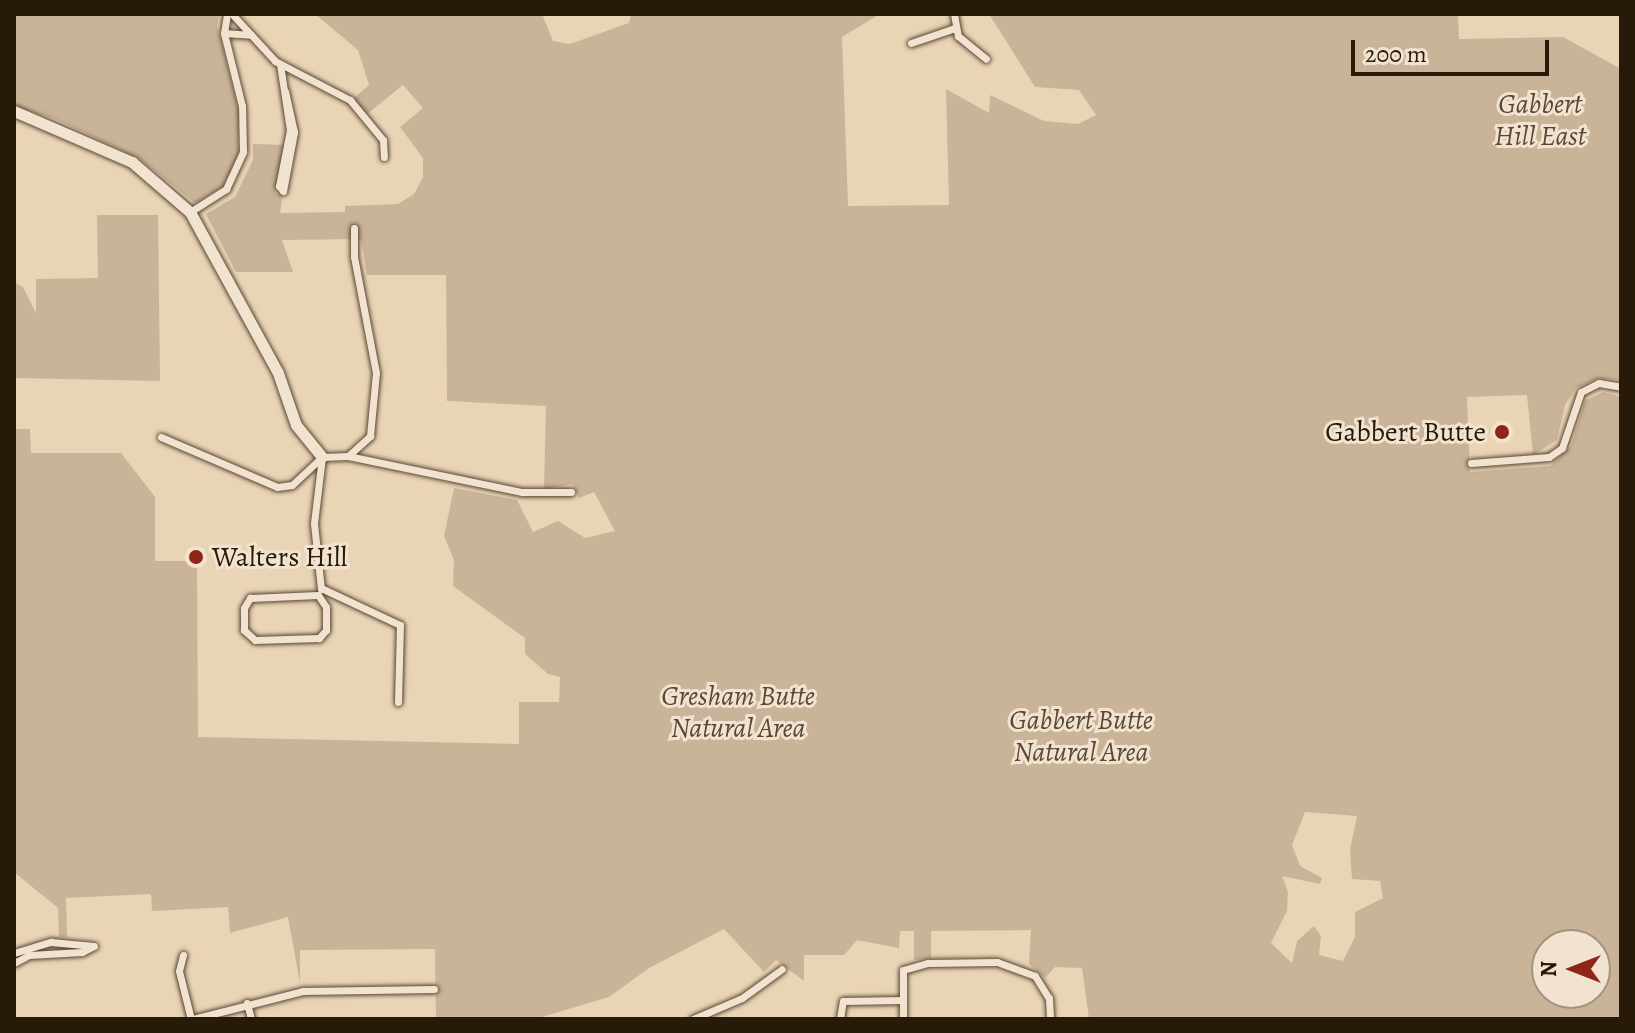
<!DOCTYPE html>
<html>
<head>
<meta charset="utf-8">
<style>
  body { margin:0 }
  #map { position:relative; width:1635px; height:1033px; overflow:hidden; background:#ead4b6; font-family:Alegreya,serif }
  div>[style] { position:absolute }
  .green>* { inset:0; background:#c9b499 }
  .roads { filter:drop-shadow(0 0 2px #584834) drop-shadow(0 0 2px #584834) }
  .street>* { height:7px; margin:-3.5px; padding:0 3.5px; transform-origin:3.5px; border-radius:3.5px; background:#f1e3d0 }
  .secondary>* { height:11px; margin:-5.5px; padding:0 5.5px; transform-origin:5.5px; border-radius:5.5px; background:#f1e3d0 }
  .dots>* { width:22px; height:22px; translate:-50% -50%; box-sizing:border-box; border:4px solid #f1e3d0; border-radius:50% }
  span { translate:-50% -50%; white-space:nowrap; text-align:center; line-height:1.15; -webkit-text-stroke:6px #f1e3d0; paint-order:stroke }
  .park-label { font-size:28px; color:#584834; font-style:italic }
  .poi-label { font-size:28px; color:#281a09 }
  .right { translate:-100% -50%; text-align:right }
  .left { translate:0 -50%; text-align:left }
  .frame { position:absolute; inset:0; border:16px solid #281a09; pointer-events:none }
  .north { position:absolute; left:1531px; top:929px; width:80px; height:80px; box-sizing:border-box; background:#f1e3d0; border:2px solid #a19380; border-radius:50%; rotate:270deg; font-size:22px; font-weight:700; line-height:32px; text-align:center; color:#281a09 }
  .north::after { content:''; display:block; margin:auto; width:28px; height:36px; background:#8f2418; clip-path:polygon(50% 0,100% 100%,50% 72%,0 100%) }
  .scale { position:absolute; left:1351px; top:40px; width:198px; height:36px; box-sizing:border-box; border:4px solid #281a09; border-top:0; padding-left:10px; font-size:24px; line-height:28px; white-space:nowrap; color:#281a09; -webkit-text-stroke:6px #f1e3d0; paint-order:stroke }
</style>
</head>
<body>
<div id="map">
  <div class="green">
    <div style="clip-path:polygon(14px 14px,219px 14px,217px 26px,239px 112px,238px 156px,224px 186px,195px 203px,139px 158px,55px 119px,14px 106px)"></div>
    <div style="clip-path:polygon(evenodd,315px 14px,542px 14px,553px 41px,570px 44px,629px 23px,631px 14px,880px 14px,842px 37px,848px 206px,949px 205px,946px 89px,989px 113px,990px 95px,1044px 121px,1078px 124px,1096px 115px,1079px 90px,1035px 87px,989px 14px,1458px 14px,1459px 39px,1563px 37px,1621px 69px,1621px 380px,1598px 378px,1576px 388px,1565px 405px,1557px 440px,1533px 455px,1527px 395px,1467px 397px,1470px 472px,1550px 466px,1571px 446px,1585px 401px,1603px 392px,1621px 397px,1621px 1019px,1089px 1019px,1082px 968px,1055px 967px,1045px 978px,1029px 964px,1031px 930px,931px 931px,931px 958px,914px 960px,914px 931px,900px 931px,899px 948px,857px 940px,844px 955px,804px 955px,804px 981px,776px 960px,764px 972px,724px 929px,649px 968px,609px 997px,535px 1019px,436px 1019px,435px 949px,300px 950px,300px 983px,288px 917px,230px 933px,228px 907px,152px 911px,151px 894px,66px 898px,67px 937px,59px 937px,58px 908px,14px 872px,14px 429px,30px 429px,31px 453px,121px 453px,155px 497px,155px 561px,197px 561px,198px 737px,519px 744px,519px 702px,559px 702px,560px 677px,548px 674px,525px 654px,525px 638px,453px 586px,454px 560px,444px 536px,454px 488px,517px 500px,533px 532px,558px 521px,585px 538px,615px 531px,594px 492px,579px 498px,572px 484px,544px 489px,546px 406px,447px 401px,446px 275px,367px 275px,361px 239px,282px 240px,293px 272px,236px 272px,206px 214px,235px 197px,253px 160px,253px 144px,286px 145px,275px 193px,283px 195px,280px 213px,345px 212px,345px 206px,398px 204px,414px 194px,423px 177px,423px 158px,400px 127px,423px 108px,403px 85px,366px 115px,353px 99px,369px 85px,358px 50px,315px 14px,1305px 812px,1357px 816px,1350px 849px,1352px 879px,1380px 881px,1383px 898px,1355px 912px,1355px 937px,1343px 961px,1319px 955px,1321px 936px,1314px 926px,1297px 941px,1292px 963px,1271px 943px,1287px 911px,1288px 892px,1282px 876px,1320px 884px,1322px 878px,1300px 866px,1292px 845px,1305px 812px,315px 14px,1547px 945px,1595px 945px,1595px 993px,1547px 993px,1547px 945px)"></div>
    <div style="clip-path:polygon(97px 215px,158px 215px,160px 381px,14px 378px,14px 282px,23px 287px,36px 313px,36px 279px,98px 278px)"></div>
  </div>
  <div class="roads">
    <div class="street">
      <div style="left:232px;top:14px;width:64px;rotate:47.5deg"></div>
      <div style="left:275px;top:61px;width:85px;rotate:27.5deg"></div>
      <div style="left:350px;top:100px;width:52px;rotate:50.5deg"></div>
      <div style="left:383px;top:140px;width:17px;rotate:87deg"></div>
      <div style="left:954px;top:14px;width:22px;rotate:80deg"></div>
      <div style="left:958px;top:36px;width:36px;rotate:39deg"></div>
      <div style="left:224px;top:33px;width:27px;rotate:4deg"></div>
      <div style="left:911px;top:43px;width:46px;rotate:-18.8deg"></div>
      <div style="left:280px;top:64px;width:67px;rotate:81.4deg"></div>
      <div style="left:290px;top:130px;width:57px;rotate:101.1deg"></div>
      <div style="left:279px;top:186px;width:6px;rotate:51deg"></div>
      <div style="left:283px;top:191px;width:60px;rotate:-79.4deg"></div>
      <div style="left:294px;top:132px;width:42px;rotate:-102.4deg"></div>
      <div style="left:190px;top:212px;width:43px;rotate:-32.6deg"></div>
      <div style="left:226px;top:189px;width:41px;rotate:-65.3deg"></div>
      <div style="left:243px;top:152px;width:46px;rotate:-91.2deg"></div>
      <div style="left:242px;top:106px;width:75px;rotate:-103.9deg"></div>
      <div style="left:224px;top:33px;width:19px;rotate:-81deg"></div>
      <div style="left:161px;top:437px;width:126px;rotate:23.3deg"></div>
      <div style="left:277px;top:487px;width:15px;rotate:-8deg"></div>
      <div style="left:292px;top:485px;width:41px;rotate:-43deg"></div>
      <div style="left:348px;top:456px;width:30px;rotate:-42deg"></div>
      <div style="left:370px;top:436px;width:63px;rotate:-84.6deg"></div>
      <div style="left:376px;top:373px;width:118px;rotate:-100.7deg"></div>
      <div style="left:354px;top:257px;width:29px;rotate:-90deg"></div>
      <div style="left:322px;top:457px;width:26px;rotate:-2deg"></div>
      <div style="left:348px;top:456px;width:178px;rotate:11.7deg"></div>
      <div style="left:522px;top:492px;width:49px"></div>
      <div style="left:1471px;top:463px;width:78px;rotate:-4.4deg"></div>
      <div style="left:1549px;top:457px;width:16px;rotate:-35deg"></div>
      <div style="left:1562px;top:448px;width:59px;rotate:-71.3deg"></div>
      <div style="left:1581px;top:392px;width:20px;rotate:-27deg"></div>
      <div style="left:1599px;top:383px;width:22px;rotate:10deg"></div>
      <div style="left:321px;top:588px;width:87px;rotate:25.1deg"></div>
      <div style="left:400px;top:625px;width:77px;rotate:91.5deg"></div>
      <div style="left:321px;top:589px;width:66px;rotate:-96.1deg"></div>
      <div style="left:314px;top:523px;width:66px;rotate:-83.1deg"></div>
      <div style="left:318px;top:595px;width:14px;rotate:56deg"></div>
      <div style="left:326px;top:607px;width:23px;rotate:90deg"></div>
      <div style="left:326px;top:630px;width:11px;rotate:131deg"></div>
      <div style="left:319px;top:638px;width:64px;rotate:178.2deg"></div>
      <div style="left:255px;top:640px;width:15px;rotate:-138deg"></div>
      <div style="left:244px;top:630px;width:22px;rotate:-90deg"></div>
      <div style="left:244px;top:608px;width:12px;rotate:-59deg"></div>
      <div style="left:250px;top:598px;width:68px;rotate:-2.5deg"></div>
      <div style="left:14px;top:953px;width:39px;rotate:-17deg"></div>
      <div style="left:51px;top:942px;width:43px;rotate:5.3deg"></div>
      <div style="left:183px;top:955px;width:16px;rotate:104deg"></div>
      <div style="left:179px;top:971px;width:49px;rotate:76deg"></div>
      <div style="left:14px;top:963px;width:17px;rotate:-28deg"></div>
      <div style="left:29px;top:955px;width:53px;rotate:-3.2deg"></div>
      <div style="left:82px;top:952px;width:13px;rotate:-27deg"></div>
      <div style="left:247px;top:1003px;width:16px;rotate:76deg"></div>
      <div style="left:193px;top:1019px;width:114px;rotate:-14.3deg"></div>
      <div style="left:303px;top:991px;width:131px;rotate:-0.9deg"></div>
      <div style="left:693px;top:1019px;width:53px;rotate:-23.2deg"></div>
      <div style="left:742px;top:998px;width:49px;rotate:-35.9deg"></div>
      <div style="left:840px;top:1019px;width:18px;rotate:-81deg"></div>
      <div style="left:843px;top:1001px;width:60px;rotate:-1deg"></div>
      <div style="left:903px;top:1019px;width:49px;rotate:-90deg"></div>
      <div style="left:903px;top:970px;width:26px;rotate:-16deg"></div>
      <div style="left:928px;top:963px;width:69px;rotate:-0.8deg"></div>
      <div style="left:997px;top:962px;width:40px;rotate:20.2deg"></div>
      <div style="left:1035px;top:976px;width:26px;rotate:58deg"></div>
      <div style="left:1049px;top:998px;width:21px;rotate:87deg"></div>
    </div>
    <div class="secondary">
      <div style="left:14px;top:111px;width:129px;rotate:23.4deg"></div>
      <div style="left:132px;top:162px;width:77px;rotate:40.8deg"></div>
      <div style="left:190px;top:212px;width:183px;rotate:61.3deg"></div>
      <div style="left:278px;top:373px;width:55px;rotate:70.9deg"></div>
      <div style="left:296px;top:425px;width:41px;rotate:50.9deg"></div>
    </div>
  </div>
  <div class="dots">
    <div style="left:1502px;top:432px;background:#8f2418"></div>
    <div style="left:196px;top:557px;background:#8f2418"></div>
  </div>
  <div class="park-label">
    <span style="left:1540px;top:120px">Gabbert<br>Hill East</span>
    <span style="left:738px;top:712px">Gresham Butte<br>Natural Area</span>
    <span style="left:1081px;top:736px">Gabbert Butte<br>Natural Area</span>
  </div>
  <div class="poi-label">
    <span class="right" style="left:1486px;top:432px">Gabbert Butte</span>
    <span class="left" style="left:212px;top:557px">Walters Hill</span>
  </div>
  <div class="frame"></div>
  <div class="north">N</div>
  <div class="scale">200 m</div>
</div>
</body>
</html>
